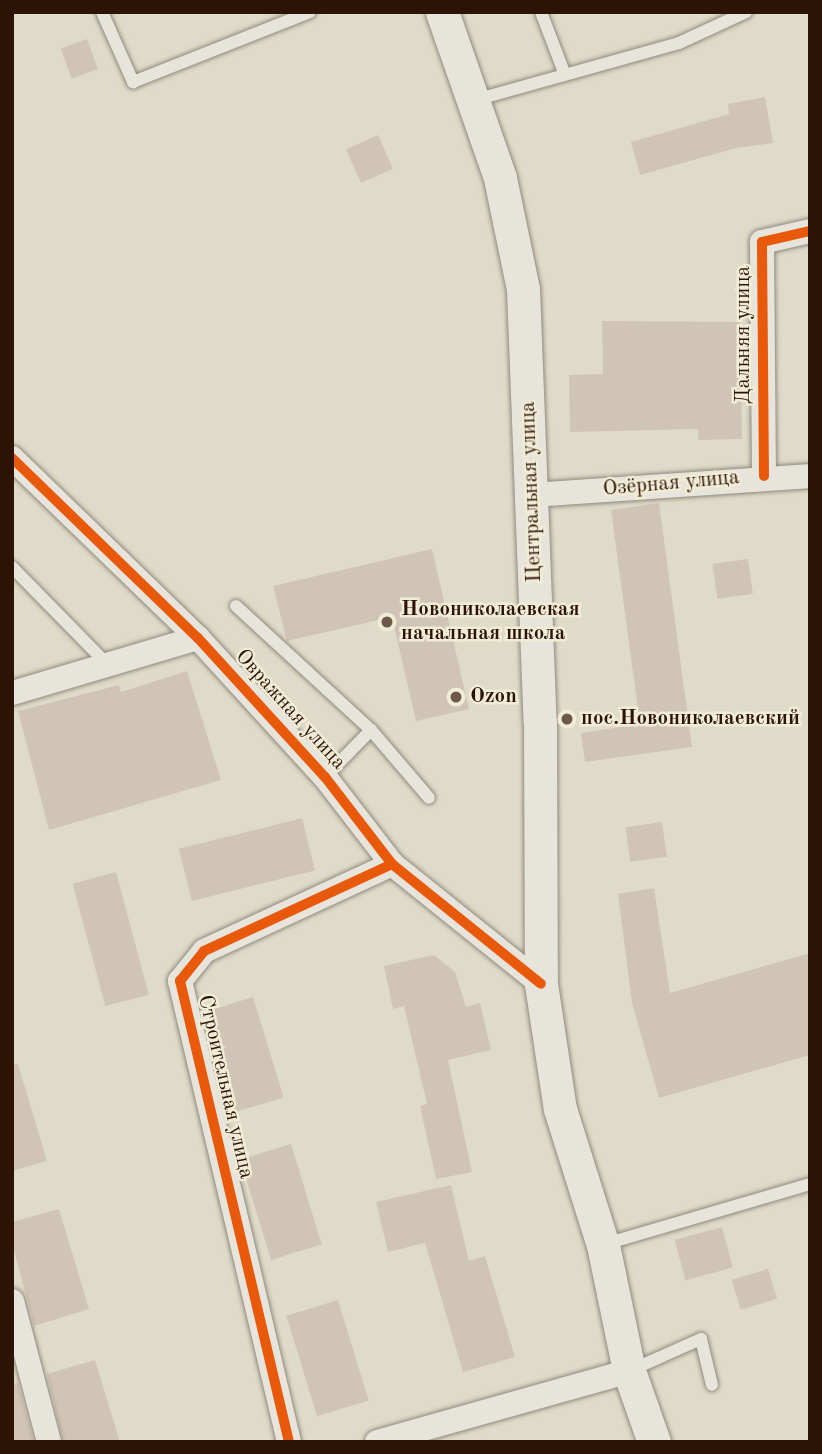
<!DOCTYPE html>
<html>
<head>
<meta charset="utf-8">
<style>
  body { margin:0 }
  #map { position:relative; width:822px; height:1454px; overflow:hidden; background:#e0dbc9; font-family:"Old Standard TT",serif }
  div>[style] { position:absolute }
  .building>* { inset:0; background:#d0c4b6; transform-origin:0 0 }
  .roads { filter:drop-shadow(0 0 2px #908a7e) drop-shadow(0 0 2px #908a7e) }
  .service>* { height:12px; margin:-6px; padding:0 6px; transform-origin:6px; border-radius:6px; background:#e7e4db }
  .minor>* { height:24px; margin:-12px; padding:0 12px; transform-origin:12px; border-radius:12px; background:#e7e4db }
  .secondary>* { height:33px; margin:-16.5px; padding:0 16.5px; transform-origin:16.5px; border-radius:16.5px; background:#e7e4db }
  .cycleway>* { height:10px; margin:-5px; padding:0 5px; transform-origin:5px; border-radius:5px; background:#e8590c }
  .dots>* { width:19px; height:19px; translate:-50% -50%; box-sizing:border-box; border:4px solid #f1ecd5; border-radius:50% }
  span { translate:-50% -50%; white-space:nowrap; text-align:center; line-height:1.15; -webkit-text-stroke:5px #f1ecd5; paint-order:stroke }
  .street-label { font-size:21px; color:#2d1304 }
  .poi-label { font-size:21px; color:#2d1304; font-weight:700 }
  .left { translate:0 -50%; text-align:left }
  .frame { position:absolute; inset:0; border:14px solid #2d1304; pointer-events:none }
</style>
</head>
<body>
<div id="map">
  <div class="building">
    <div style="left:87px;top:39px;width:32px;height:28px;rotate:70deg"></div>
    <div style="clip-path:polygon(765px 97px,773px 143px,736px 148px,640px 175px,631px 142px,729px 114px,728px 104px)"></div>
    <div style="left:378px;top:135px;width:37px;height:35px;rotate:66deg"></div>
    <div style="clip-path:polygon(602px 321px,740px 322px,742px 439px,698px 440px,698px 429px,570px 432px,569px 375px,603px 374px)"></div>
    <div style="clip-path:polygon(659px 503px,692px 747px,585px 762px,581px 733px,640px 724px,611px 510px)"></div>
    <div style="clip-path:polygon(432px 549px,469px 709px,416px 721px,392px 617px,287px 641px,273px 586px)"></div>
    <div style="left:748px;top:559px;width:35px;height:36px;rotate:82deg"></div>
    <div style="clip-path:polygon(187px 671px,221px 780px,49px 830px,18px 711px,119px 685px,121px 692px)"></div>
    <div style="left:302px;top:818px;width:54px;height:127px;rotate:76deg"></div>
    <div style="left:662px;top:822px;width:35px;height:37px;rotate:82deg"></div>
    <div style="left:116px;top:872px;width:127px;height:45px;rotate:75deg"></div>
    <div style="clip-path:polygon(654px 888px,670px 993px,810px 953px,810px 1055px,659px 1098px,632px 1003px,618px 894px)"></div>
    <div style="clip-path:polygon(434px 955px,455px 972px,466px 1007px,480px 1003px,491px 1050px,448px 1060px,472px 1172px,436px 1179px,420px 1106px,427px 1104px,404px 1006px,393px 1009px,384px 966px)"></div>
    <div style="left:253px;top:997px;width:105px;height:52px;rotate:73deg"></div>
    <div style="clip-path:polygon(18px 1064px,47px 1161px,12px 1171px,12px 1065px)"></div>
    <div style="left:291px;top:1144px;width:105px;height:53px;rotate:73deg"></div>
    <div style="clip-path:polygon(451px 1185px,469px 1261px,485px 1256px,515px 1357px,463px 1372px,425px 1243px,388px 1252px,376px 1202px)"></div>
    <div style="clip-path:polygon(59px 1209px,89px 1309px,34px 1326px,12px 1242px,12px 1222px)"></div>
    <div style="left:722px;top:1227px;width:42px;height:49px;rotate:75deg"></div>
    <div style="left:768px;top:1269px;width:31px;height:38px;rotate:73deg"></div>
    <div style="left:338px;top:1300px;width:105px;height:54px;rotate:73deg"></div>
    <div style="clip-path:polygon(95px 1360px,120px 1442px,63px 1442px,47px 1374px)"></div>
    <div style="clip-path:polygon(18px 1383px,34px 1442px,12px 1442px,12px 1384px)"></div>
  </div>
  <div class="roads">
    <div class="service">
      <div style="left:102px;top:12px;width:77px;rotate:66.1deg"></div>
      <div style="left:133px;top:82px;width:190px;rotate:-21.6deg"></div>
      <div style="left:541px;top:12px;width:67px;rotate:69.1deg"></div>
      <div style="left:475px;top:100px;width:212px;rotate:-15.6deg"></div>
      <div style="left:679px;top:43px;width:74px;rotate:-24.8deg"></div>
      <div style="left:12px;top:567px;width:137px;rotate:45.6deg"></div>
      <div style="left:236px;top:606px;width:183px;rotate:42.6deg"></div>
      <div style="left:371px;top:730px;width:89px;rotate:49.5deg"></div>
      <div style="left:325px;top:777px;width:66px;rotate:-45.6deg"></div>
      <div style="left:605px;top:1244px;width:214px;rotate:-16.3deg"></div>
      <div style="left:629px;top:1371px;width:79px;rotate:-24deg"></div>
      <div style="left:701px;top:1339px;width:47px;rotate:76.6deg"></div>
    </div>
    <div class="minor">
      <div style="left:12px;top:458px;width:259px;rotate:44.1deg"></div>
      <div style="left:198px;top:638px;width:188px;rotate:47.6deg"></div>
      <div style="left:325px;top:777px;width:110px;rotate:52.4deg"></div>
      <div style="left:392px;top:864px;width:191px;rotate:38.8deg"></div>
      <div style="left:764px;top:476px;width:234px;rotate:-90.5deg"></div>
      <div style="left:762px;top:242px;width:49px;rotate:-12.9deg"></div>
      <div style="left:533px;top:495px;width:278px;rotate:-3.9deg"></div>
      <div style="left:12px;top:693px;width:194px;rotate:-16.5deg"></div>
      <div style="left:12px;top:1301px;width:146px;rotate:75.3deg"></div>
      <div style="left:289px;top:1442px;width:474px;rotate:-103.3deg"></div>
      <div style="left:180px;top:981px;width:38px;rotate:-51deg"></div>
      <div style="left:204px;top:951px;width:207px;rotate:-24.8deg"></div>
      <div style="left:377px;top:1442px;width:262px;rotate:-15.7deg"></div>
    </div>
    <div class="secondary">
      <div style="left:442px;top:12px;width:176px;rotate:70.7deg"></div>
      <div style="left:500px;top:178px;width:113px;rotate:78.3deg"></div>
      <div style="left:523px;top:289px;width:433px;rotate:87.8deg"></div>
      <div style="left:540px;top:722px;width:262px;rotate:89.8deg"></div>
      <div style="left:541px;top:984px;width:126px;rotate:81.4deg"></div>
      <div style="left:560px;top:1109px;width:143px;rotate:72.5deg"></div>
      <div style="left:603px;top:1245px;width:129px;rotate:78.3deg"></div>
      <div style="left:629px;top:1371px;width:75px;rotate:70.6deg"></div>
    </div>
  </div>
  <div class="cycleway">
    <div style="left:12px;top:458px;width:259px;rotate:44.1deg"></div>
    <div style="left:198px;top:638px;width:188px;rotate:47.6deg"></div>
    <div style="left:325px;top:777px;width:110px;rotate:52.4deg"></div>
    <div style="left:392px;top:864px;width:191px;rotate:38.8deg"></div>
    <div style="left:764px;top:476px;width:234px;rotate:-90.5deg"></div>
    <div style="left:762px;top:242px;width:49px;rotate:-12.9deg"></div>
    <div style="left:289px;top:1442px;width:474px;rotate:-103.3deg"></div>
    <div style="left:180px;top:981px;width:38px;rotate:-51deg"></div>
    <div style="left:204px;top:951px;width:207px;rotate:-24.8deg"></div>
  </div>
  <div class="dots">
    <div style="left:387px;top:622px;background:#6c5949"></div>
    <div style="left:456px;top:697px;background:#6c5949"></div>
    <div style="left:567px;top:719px;background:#6c5949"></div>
  </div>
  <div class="street-label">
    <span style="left:744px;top:335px;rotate:-90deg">Дальняя улица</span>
    <span style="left:671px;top:484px;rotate:-5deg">Озёрная улица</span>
    <span style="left:532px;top:492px;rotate:-92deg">Центральная улица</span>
    <span style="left:290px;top:710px;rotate:48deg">Овражная улица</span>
    <span style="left:225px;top:1087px;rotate:77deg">Строительная улица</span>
  </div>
  <div class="poi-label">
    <span class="left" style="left:401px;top:622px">Новониколаевская<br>начальная школа</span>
    <span class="left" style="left:470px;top:697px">Ozon</span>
    <span class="left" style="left:581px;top:719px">пос.Новониколаевский</span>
  </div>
  <div class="frame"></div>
</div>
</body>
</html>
